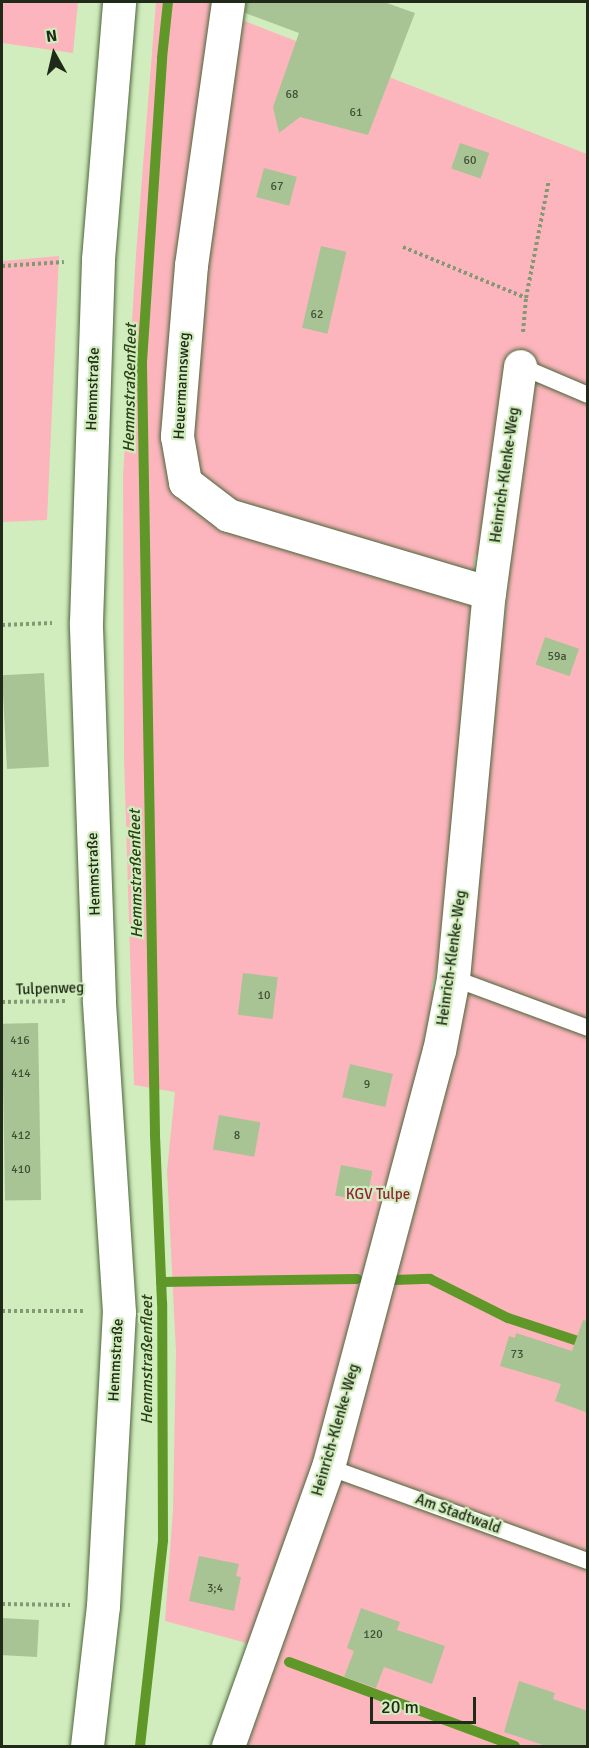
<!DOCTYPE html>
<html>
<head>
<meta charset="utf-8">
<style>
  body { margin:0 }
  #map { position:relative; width:589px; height:1748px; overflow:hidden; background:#d1edbd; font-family:Signika,sans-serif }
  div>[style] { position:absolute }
  .green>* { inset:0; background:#fcb5bc }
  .stream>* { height:10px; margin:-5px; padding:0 5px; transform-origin:5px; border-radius:5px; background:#5f9728 }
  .building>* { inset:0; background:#a8c495; transform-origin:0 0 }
  .path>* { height:4px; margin-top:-2px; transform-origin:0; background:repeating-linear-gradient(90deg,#849875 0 3px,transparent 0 6px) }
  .roads { filter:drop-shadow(0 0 2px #4d653b) drop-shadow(0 0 2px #4d653b) }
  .service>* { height:16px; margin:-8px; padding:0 8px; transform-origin:8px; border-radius:8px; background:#fff }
  .minor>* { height:33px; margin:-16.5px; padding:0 16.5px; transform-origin:16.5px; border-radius:16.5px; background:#fff }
  .tertiary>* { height:33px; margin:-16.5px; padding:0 16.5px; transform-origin:16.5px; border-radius:16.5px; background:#fff }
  span { translate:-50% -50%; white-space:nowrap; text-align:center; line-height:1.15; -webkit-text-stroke:4.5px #d1edbd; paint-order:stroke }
  .number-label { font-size:12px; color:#425037 }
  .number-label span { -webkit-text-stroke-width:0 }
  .street-label { font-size:15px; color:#202a18 }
  .park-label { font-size:15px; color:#92233c }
  .water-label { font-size:16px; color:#294015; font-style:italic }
  .frame { position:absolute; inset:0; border:3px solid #202a18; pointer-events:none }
  .north { position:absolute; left:24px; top:24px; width:60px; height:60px; -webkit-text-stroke:4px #d1edbd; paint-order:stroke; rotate:352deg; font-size:16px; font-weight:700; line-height:24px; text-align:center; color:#202a18 }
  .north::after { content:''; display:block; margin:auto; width:21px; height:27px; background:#202a18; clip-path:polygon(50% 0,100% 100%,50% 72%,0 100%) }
  .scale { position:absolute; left:370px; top:1697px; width:106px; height:27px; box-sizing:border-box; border:3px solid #202a18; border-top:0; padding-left:8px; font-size:18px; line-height:21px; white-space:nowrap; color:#202a18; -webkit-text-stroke:4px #d1edbd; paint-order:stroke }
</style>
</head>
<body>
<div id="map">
  <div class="green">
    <div style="clip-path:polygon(2px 2px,78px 2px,73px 53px,2px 43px)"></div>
    <div style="clip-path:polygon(evenodd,156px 2px,215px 2px,217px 160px,242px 20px,587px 154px,587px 1746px,247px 1746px,278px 1655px,243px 1642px,165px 1621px,173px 1510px,176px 1352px,167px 1171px,175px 1092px,134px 1085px,124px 758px,123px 476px,136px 254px,156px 2px,475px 554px,509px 580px,483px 797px,463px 997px,431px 990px,440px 955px,475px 554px)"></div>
    <div style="clip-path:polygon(59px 256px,47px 520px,2px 522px,2px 261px)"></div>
  </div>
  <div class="stream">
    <div style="left:394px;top:1280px;width:36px;rotate:-2deg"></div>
    <div style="left:430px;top:1279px;width:87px;rotate:26.6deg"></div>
    <div style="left:508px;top:1318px;width:83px;rotate:18.2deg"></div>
    <div style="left:161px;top:1282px;width:196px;rotate:-0.9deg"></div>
    <div style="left:289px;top:1662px;width:241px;rotate:20.4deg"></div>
    <div style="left:140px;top:1746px;width:207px;rotate:-83.6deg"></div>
    <div style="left:163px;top:1540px;width:237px;rotate:-90.2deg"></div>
    <div style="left:162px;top:1303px;width:170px;rotate:-92.4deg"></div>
    <div style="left:155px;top:1133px;width:771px;rotate:-90.97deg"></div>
    <div style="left:142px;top:362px;width:305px;rotate:-86.2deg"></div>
    <div style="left:162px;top:58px;width:56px;rotate:-83.9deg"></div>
  </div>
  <div class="building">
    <div style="clip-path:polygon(246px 2px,384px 2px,415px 13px,368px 135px,300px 117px,279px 133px,273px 107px,299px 33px,245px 13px)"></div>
    <div style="left:460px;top:143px;width:31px;height:27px;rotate:19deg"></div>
    <div style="left:264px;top:168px;width:34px;height:30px;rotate:15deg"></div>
    <div style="left:321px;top:246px;width:26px;height:84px;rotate:13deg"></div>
    <div style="left:545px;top:637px;width:36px;height:29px;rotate:19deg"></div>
    <div style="left:44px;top:673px;width:94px;height:42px;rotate:87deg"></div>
    <div style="left:243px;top:973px;width:35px;height:42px;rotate:7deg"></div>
    <div style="left:38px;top:1023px;width:177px;height:36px;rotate:89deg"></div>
    <div style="left:350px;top:1064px;width:44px;height:34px;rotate:13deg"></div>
    <div style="left:219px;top:1115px;width:42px;height:35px;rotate:10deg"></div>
    <div style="left:341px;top:1165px;width:32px;height:31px;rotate:11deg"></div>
    <div style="clip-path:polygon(583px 1320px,588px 1321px,588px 1413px,555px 1401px,561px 1384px,500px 1366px,509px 1336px,515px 1338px,516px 1333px,572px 1351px)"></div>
    <div style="clip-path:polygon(199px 1556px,239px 1564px,236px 1576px,241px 1577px,234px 1611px,189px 1601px)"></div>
    <div style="clip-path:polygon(361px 1608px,400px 1622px,397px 1630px,445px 1646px,432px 1684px,384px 1667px,376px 1688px,344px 1677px,354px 1651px,347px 1648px)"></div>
    <div style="left:2px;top:1618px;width:37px;height:37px;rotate:3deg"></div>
    <div style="clip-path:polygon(519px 1681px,555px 1693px,553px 1699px,588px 1711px,588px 1746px,546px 1746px,504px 1732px)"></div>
  </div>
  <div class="path">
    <div style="left:403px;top:247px;width:133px;rotate:22.5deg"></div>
    <div style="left:2px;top:266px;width:62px;rotate:-3.7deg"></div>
    <div style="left:523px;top:332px;width:34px;rotate:-85deg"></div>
    <div style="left:526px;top:298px;width:120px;rotate:-79deg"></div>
    <div style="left:2px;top:625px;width:50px;rotate:-2.3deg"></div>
    <div style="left:2px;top:1002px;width:63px;rotate:-0.9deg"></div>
    <div style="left:2px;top:1311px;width:83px"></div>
    <div style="left:2px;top:1604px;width:68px;rotate:0.8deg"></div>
  </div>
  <div class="roads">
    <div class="service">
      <div style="left:520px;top:366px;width:74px;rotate:23.1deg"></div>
      <div style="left:453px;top:978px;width:144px;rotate:20.3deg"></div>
      <div style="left:328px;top:1467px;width:276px;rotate:19.9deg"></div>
    </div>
    <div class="minor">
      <div style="left:228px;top:2px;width:266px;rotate:98deg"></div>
      <div style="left:191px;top:265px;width:172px;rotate:94.7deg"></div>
      <div style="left:177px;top:436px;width:47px;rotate:80.1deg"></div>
      <div style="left:185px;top:482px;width:54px;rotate:37.5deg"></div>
      <div style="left:228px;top:515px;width:272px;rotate:16.6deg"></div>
      <div style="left:228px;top:1746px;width:296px;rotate:-70.3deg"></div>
      <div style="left:328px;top:1467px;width:431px;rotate:-75.1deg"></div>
      <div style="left:439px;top:1051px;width:74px;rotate:-79.1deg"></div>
      <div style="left:453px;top:978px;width:387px;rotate:-84.7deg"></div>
      <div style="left:489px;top:593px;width:229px;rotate:-82.2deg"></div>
    </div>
    <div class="tertiary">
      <div style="left:87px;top:1746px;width:141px;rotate:-83.5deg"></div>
      <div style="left:103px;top:1606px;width:294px;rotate:-86.9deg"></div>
      <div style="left:119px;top:1312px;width:313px;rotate:-93.7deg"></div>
      <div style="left:99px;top:1000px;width:378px;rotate:-92deg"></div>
      <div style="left:86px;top:622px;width:363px;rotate:-88.1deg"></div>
      <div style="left:98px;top:259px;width:258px;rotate:-85.3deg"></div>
    </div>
  </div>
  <div class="number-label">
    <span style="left:292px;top:95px">68</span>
    <span style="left:356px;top:113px">61</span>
    <span style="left:470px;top:161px">60</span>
    <span style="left:277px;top:187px">67</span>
    <span style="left:317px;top:315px">62</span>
    <span style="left:557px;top:657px">59a</span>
    <span style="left:264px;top:996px">10</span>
    <span style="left:20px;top:1041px">416</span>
    <span style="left:21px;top:1074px">414</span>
    <span style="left:367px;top:1085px">9</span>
    <span style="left:21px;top:1136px">412</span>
    <span style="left:237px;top:1136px">8</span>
    <span style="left:21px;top:1170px">410</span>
    <span style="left:517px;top:1355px">73</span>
    <span style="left:215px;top:1589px">3;4</span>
    <span style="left:373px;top:1635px">120</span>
  </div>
  <div class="street-label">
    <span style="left:182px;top:386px;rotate:-87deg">Heuermannsweg</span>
    <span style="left:93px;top:389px;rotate:-88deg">Hemmstraße</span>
    <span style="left:505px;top:475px;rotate:-82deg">Heinrich-Klenke-Weg</span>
    <span style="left:94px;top:874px;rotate:-92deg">Hemmstraße</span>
    <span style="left:452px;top:958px;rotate:-82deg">Heinrich-Klenke-Weg</span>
    <span style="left:50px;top:989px;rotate:-2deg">Tulpenweg</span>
    <span style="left:116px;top:1360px;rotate:-87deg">Hemmstraße</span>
    <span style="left:336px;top:1430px;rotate:-74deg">Heinrich-Klenke-Weg</span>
    <span style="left:458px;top:1514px;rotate:20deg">Am Stadtwald</span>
  </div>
  <div class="park-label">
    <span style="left:378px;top:1195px">KGV Tulpe</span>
  </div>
  <div class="water-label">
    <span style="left:130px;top:388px;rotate:-89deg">Hemmstraßenfleet</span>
    <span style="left:136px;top:874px;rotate:-91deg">Hemmstraßenfleet</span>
    <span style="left:147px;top:1360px;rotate:-90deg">Hemmstraßenfleet</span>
  </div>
  <div class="frame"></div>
  <div class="north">N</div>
  <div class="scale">20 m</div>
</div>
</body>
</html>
